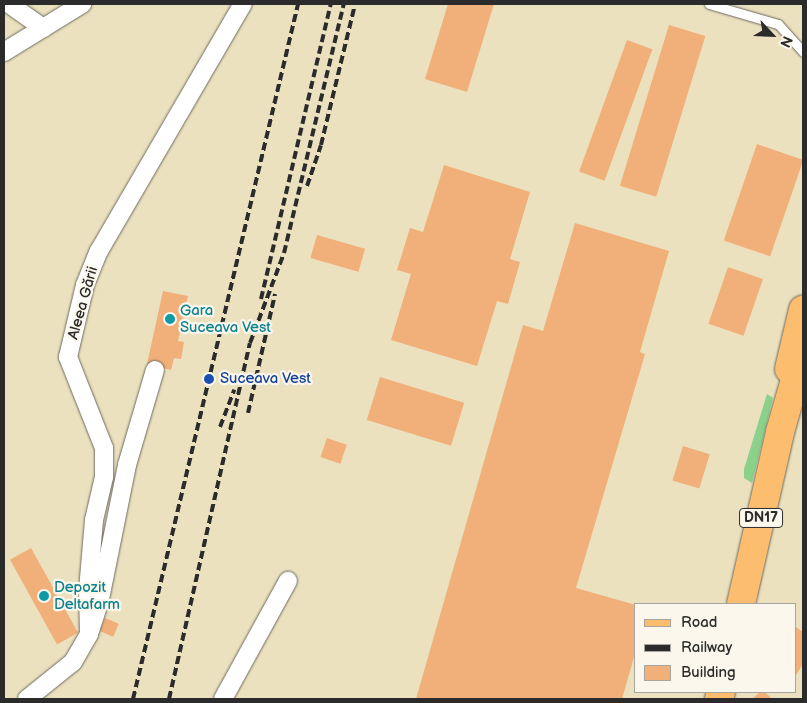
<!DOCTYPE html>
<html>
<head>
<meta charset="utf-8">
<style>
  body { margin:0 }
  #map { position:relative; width:807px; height:703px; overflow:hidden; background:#ebe1bf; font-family:"Balsamiq Sans",sans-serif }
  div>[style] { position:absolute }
  .green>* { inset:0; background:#8bd18b }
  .building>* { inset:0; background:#f1af7a; transform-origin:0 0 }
  .roads { filter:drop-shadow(0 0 1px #6e6b5f) drop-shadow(0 0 1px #6e6b5f) }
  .service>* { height:9px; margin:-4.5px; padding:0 4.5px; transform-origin:4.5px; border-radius:4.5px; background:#fff }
  .minor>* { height:18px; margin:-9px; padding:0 9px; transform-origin:9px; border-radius:9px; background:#fff }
  .primary>* { height:28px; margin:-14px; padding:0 14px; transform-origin:14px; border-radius:14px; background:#fcbd6f }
  .rail>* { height:4px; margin-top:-2px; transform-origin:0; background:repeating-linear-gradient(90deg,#2b2b2b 0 8px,transparent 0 12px) }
  .dots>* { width:14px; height:14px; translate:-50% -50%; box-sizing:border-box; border:2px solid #fbf7ec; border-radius:50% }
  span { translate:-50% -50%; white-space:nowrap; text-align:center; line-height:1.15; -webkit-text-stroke:4.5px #fbf7ec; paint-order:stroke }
  .shield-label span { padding:1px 4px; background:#fbf7ec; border:1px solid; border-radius:4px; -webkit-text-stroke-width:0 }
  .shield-label { font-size:14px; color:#2b2b2b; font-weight:700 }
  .street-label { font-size:15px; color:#2b2b2b }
  .culture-label { font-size:15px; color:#0d838f }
  .left { translate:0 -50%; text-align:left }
  .transit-label { font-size:15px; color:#164399 }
  .frame { position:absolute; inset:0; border:5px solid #2b2b2b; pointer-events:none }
  .legend { position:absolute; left:634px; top:603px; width:162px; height:90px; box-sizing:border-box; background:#fbf7ec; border:1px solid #a8a59f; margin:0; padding:6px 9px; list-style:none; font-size:15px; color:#2b2b2b }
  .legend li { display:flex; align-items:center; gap:10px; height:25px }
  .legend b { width:25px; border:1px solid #a8a59f }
  .north { position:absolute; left:747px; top:10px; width:50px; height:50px; -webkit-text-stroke:4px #fbf7ec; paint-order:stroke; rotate:115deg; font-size:14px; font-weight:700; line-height:20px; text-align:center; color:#2b2b2b }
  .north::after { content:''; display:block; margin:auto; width:18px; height:22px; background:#2b2b2b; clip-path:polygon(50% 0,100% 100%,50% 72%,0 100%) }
</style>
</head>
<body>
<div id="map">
  <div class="green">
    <div style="clip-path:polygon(767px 394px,773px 398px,752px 483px,744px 478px,744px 469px)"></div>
  </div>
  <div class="building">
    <div style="clip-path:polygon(448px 4px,494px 4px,467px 92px,425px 79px)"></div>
    <div style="left:669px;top:25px;width:38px;height:168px;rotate:17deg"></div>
    <div style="left:627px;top:40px;width:27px;height:140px;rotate:20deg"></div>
    <div style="left:757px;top:144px;width:49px;height:102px;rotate:19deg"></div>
    <div style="clip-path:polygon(444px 165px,530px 192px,510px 259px,520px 262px,508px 304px,497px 301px,477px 366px,391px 340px,411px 274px,397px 270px,410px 228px,423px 232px)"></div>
    <div style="clip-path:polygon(575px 223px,669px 251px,640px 352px,645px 354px,576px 588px,636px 605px,636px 650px,622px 699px,416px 699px,523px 325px,543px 331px)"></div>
    <div style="left:317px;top:235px;width:50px;height:24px;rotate:16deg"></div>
    <div style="left:728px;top:267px;width:37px;height:60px;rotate:19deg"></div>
    <div style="clip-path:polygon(163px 291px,188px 296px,178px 341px,184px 342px,181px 359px,174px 358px,171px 370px,147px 364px)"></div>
    <div style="left:380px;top:377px;width:88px;height:45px;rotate:17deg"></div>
    <div style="left:327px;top:438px;width:21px;height:20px;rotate:19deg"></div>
    <div style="left:683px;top:446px;width:28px;height:36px;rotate:17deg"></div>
    <div style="left:31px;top:548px;width:97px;height:24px;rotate:61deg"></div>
    <div style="left:105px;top:618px;width:15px;height:14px;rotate:23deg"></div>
    <div style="clip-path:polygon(796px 627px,803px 632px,803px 664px,796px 675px)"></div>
    <div style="clip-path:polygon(760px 692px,765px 692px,772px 699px,752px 699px)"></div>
  </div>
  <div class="roads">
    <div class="service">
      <div style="left:709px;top:4px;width:72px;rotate:16.2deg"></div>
      <div style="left:778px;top:24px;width:38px;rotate:48deg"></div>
    </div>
    <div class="minor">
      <div style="left:9px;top:4px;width:42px;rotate:35.2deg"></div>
      <div style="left:4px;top:52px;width:92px;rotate:-31.6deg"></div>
      <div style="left:89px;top:634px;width:44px;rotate:-91.3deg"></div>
      <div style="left:88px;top:590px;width:70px;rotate:-85.1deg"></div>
      <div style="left:94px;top:520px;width:44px;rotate:-76.9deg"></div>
      <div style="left:104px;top:477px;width:29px;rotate:-90deg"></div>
      <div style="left:104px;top:448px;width:98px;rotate:-111.6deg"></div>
      <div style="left:68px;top:357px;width:74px;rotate:-76.7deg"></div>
      <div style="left:85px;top:285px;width:37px;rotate:-68deg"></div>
      <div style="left:99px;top:251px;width:286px;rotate:-59.8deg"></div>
      <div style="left:27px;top:699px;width:59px;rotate:-38.8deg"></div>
      <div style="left:73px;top:662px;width:32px;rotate:-60deg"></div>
      <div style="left:89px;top:634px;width:32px;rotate:-72deg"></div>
      <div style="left:99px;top:604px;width:142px;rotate:-78.6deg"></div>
      <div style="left:127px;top:465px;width:99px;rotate:-73.6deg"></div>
      <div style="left:223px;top:699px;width:135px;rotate:-61.2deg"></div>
    </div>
    <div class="primary">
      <div style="left:789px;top:369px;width:61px;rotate:-76.7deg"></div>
      <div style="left:741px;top:604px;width:176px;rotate:-77.2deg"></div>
      <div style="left:780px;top:432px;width:83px;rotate:-74deg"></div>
      <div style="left:719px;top:699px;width:7px;rotate:-74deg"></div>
    </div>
  </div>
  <div class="rail">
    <div style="left:307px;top:186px;width:43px;rotate:-71.1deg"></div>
    <div style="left:321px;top:145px;width:145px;rotate:-76.4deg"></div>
    <div style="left:261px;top:299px;width:303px;rotate:-76.7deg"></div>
    <div style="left:248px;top:413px;width:122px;rotate:-77.2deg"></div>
    <div style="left:220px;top:427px;width:40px;rotate:-69deg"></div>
    <div style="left:133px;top:699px;width:714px;rotate:-76.64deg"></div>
    <div style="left:169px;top:699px;width:365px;rotate:-77.2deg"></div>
    <div style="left:250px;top:343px;width:96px;rotate:-69.3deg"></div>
    <div style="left:284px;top:253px;width:256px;rotate:-76.5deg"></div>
  </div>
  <div class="dots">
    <div style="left:170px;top:319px;background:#0f9aa8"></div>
    <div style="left:209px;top:379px;background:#1a4fb4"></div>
    <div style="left:44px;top:596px;background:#0f9aa8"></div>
  </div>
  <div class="shield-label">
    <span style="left:761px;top:518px">DN17</span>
  </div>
  <div class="street-label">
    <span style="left:83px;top:303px;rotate:-74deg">Aleea Gării</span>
  </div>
  <div class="culture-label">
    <span class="left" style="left:180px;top:319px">Gara<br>Suceava Vest</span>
    <span class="left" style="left:54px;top:596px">Depozit<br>Deltafarm</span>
  </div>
  <div class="transit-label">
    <span class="left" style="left:220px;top:379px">Suceava Vest</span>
  </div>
  <div class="frame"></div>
  <ul class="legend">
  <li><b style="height:6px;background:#fcbd6f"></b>Road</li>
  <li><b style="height:6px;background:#2b2b2b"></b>Railway</li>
  <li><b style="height:14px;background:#f1af7a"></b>Building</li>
  </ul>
  <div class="north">N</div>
</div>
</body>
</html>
